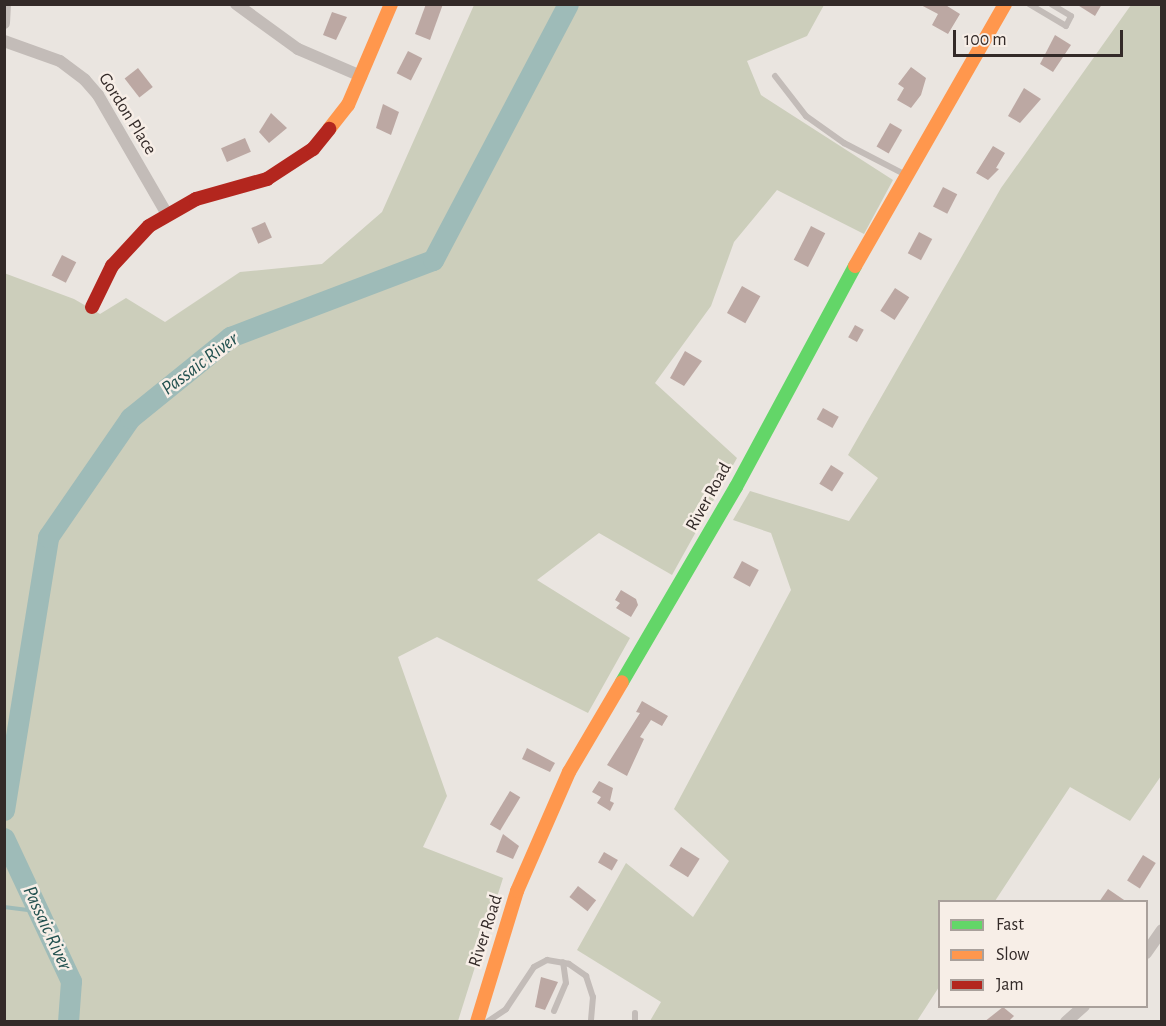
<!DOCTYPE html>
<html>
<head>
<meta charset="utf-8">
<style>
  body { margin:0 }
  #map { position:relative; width:1166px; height:1026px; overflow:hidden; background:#eae5e0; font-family:"Alegreya Sans",sans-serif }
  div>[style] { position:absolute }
  .green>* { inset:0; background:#cccebb }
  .stream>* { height:4px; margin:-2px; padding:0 2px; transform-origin:2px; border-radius:2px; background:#9ebbb8 }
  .river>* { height:21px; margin:-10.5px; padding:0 10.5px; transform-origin:10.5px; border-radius:10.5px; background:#9ebbb8 }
  .building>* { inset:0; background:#bca8a3; transform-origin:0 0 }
  .lane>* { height:6px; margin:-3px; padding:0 3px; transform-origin:3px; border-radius:3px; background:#c3bcb8 }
  .street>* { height:12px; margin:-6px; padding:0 6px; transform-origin:6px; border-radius:6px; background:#c3bcb8 }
  .fast>* { height:14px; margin:-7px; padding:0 7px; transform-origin:7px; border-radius:7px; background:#63d668 }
  .slow>* { height:14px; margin:-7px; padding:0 7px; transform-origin:7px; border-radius:7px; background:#ff974d }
  .jam>* { height:14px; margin:-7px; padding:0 7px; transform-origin:7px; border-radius:7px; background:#b3261e }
  span { translate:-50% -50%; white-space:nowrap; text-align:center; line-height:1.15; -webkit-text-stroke:5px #f7eee7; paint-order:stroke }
  .street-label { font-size:18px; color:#332a28 }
  .water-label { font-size:20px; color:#22504f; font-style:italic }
  .frame { position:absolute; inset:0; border:6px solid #332a28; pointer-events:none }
  .legend { position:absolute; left:938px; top:900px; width:210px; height:108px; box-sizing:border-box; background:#f7eee7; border:2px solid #a9a09b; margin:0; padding:8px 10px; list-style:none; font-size:18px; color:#332a28 }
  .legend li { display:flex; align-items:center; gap:12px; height:30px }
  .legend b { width:30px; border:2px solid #a9a09b }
  .scale { position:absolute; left:953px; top:30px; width:170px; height:27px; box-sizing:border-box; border:3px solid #332a28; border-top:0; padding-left:8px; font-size:18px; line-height:21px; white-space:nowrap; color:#332a28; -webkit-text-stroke:4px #f7eee7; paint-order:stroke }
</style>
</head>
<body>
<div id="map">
  <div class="green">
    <div style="clip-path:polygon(474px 5px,824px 5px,807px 36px,747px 61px,761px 95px,893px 180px,864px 234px,777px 190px,734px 242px,711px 306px,655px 383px,737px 458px,672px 575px,599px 533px,537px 580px,630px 638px,588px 713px,437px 637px,398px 657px,447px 796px,423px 847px,503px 878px,458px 1021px,5px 1021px,4px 273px,74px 299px,100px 314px,126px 298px,165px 322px,240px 272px,322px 264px,382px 212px)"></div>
    <div style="clip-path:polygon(1131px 5px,1162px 5px,1161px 776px,1130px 821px,1070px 787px,995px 901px,940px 902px,939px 987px,917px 1021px,650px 1021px,661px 1002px,577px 950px,626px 863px,693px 917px,729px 861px,674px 809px,791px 590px,771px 533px,733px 520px,750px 491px,849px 521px,878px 478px,848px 455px,1001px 188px)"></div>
  </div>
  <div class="stream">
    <div style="left:4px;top:907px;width:32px;rotate:7deg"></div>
  </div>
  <div class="river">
    <div style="left:4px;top:810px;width:277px;rotate:-80.8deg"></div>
    <div style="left:48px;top:537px;width:145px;rotate:-55.4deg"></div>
    <div style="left:130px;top:418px;width:129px;rotate:-39deg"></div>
    <div style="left:230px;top:337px;width:217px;rotate:-20.8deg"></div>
    <div style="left:433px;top:260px;width:289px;rotate:-62.2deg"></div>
    <div style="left:4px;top:838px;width:158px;rotate:64.9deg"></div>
    <div style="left:71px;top:981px;width:41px;rotate:94.2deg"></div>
  </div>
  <div class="building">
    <div style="clip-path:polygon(426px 4px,443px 4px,430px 40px,415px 34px)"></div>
    <div style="clip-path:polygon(919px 4px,944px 4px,960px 14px,948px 34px,932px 25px,938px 14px)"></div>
    <div style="clip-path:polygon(1076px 4px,1102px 4px,1095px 16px)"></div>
    <div style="clip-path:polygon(332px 12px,347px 17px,336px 40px,323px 35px)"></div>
    <div style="clip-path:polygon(1055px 35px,1071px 45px,1053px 72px,1040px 64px)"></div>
    <div style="left:408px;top:51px;width:16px;height:25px;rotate:27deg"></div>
    <div style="clip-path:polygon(911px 67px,926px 78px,921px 95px,911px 108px,897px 100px,904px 88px,898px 84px)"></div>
    <div style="left:138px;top:68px;width:24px;height:17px;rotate:52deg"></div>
    <div style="clip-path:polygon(1024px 88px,1041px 99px,1020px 123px,1008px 116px)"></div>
    <div style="clip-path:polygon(383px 104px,399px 112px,391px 135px,376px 128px)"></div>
    <div style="clip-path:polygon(271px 113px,287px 128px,269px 143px,259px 132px)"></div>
    <div style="left:890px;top:123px;width:14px;height:27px;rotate:30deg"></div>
    <div style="left:245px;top:138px;width:15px;height:26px;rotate:67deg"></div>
    <div style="clip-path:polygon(993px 146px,1005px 153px,996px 168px,999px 169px,988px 180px,976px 173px)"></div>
    <div style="left:943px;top:187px;width:16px;height:22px;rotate:27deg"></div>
    <div style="left:265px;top:222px;width:17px;height:15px;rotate:66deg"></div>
    <div style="left:811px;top:226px;width:16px;height:38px;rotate:27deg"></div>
    <div style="left:919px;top:232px;width:15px;height:24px;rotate:28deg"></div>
    <div style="left:62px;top:255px;width:16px;height:23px;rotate:27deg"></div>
    <div style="left:742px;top:286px;width:21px;height:31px;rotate:29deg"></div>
    <div style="left:895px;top:288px;width:17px;height:27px;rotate:33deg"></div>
    <div style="left:855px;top:325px;width:10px;height:14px;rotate:29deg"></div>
    <div style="clip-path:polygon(685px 351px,702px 361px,684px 386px,670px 378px)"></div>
    <div style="left:823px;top:408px;width:18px;height:13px;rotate:29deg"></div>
    <div style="left:831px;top:465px;width:15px;height:22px;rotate:32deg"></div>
    <div style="left:742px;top:561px;width:19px;height:19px;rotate:28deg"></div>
    <div style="clip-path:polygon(621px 590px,636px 599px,638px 605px,631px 617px,616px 608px,620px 603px,615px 600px)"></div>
    <div style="clip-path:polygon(642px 701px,668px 716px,662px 726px,651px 720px,640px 737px,644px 739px,627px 776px,607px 765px,640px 713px,636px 712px)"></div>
    <div style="clip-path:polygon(527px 748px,555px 763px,550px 772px,522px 759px)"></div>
    <div style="clip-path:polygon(599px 781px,613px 788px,610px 801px,614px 803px,610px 811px,597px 803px,601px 797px,592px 792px)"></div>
    <div style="left:510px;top:791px;width:12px;height:39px;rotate:31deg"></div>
    <div style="clip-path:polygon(503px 834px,519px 846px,513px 859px,496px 852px)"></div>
    <div style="left:681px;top:847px;width:22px;height:22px;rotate:32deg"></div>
    <div style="left:604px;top:852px;width:16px;height:12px;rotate:30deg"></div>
    <div style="left:1143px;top:855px;width:15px;height:30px;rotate:32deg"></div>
    <div style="left:578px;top:886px;width:23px;height:14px;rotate:38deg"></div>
    <div style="clip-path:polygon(1108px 889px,1127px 902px,1099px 902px)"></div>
    <div style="clip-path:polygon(541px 977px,558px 982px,545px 1010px,535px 1007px)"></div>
    <div style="clip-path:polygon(1003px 1007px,1014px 1016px,1008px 1022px,984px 1022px)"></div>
  </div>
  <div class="lane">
    <div style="left:1029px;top:4px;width:43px;rotate:30.7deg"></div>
    <div style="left:1066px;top:26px;width:11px;rotate:-63deg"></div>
    <div style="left:1071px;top:16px;width:23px;rotate:-149deg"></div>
    <div style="left:775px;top:76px;width:51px;rotate:52.2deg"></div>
    <div style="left:806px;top:116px;width:47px;rotate:35.4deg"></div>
    <div style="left:844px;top:143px;width:70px;rotate:27.3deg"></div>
    <div style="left:554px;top:1011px;width:30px;rotate:-67deg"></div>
    <div style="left:566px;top:983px;width:21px;rotate:-98deg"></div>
    <div style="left:635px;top:1013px;width:9px;rotate:90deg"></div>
    <div style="left:487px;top:1022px;width:23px;rotate:-34deg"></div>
    <div style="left:506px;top:1009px;width:50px;rotate:-56.3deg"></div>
    <div style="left:534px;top:967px;width:15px;rotate:-28deg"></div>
    <div style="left:547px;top:960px;width:22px;rotate:10deg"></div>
    <div style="left:569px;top:964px;width:21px;rotate:35deg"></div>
    <div style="left:586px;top:976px;width:22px;rotate:72deg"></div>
    <div style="left:593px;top:997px;width:25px;rotate:95deg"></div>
  </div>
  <div class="street">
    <div style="left:236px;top:4px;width:77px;rotate:36deg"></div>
    <div style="left:298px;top:49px;width:69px;rotate:23.2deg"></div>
    <div style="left:4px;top:23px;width:19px;rotate:-87deg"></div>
    <div style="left:4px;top:41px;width:59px;rotate:19.7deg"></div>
    <div style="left:60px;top:61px;width:31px;rotate:37deg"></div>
    <div style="left:85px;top:80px;width:20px;rotate:49deg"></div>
    <div style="left:98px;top:95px;width:138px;rotate:59.9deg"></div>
    <div style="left:1146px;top:953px;width:28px;rotate:-55deg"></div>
    <div style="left:1066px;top:1022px;width:24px;rotate:-42deg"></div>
  </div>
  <div class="fast">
    <div style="left:622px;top:682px;width:226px;rotate:-59.7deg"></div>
    <div style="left:736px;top:487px;width:251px;rotate:-61.7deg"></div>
  </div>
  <div class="slow">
    <div style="left:329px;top:129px;width:31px;rotate:-52deg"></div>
    <div style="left:348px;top:105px;width:110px;rotate:-66.9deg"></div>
    <div style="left:855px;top:266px;width:302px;rotate:-60.2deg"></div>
    <div style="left:477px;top:1022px;width:137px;rotate:-73deg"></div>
    <div style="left:517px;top:891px;width:130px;rotate:-66.4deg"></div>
    <div style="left:569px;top:772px;width:104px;rotate:-59.5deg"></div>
  </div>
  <div class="jam">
    <div style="left:92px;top:307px;width:46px;rotate:-64deg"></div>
    <div style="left:112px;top:266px;width:54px;rotate:-47.2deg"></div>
    <div style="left:149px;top:226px;width:54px;rotate:-29.9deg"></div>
    <div style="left:196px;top:199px;width:74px;rotate:-15.7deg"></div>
    <div style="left:267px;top:179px;width:55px;rotate:-33.1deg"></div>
    <div style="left:313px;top:149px;width:26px;rotate:-51deg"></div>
  </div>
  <div class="street-label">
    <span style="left:127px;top:114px;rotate:58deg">Gordon Place</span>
    <span style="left:709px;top:497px;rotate:-61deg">River Road</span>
    <span style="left:486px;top:931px;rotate:-72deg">River Road</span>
  </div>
  <div class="water-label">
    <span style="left:200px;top:364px;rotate:-37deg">Passaic River</span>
    <span style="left:47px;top:928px;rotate:65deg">Passaic River</span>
  </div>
  <div class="frame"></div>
  <ul class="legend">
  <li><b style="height:8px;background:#63d668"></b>Fast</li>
  <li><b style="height:8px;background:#ff974d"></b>Slow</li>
  <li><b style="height:8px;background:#b3261e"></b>Jam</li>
  </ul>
  <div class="scale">100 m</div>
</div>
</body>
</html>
